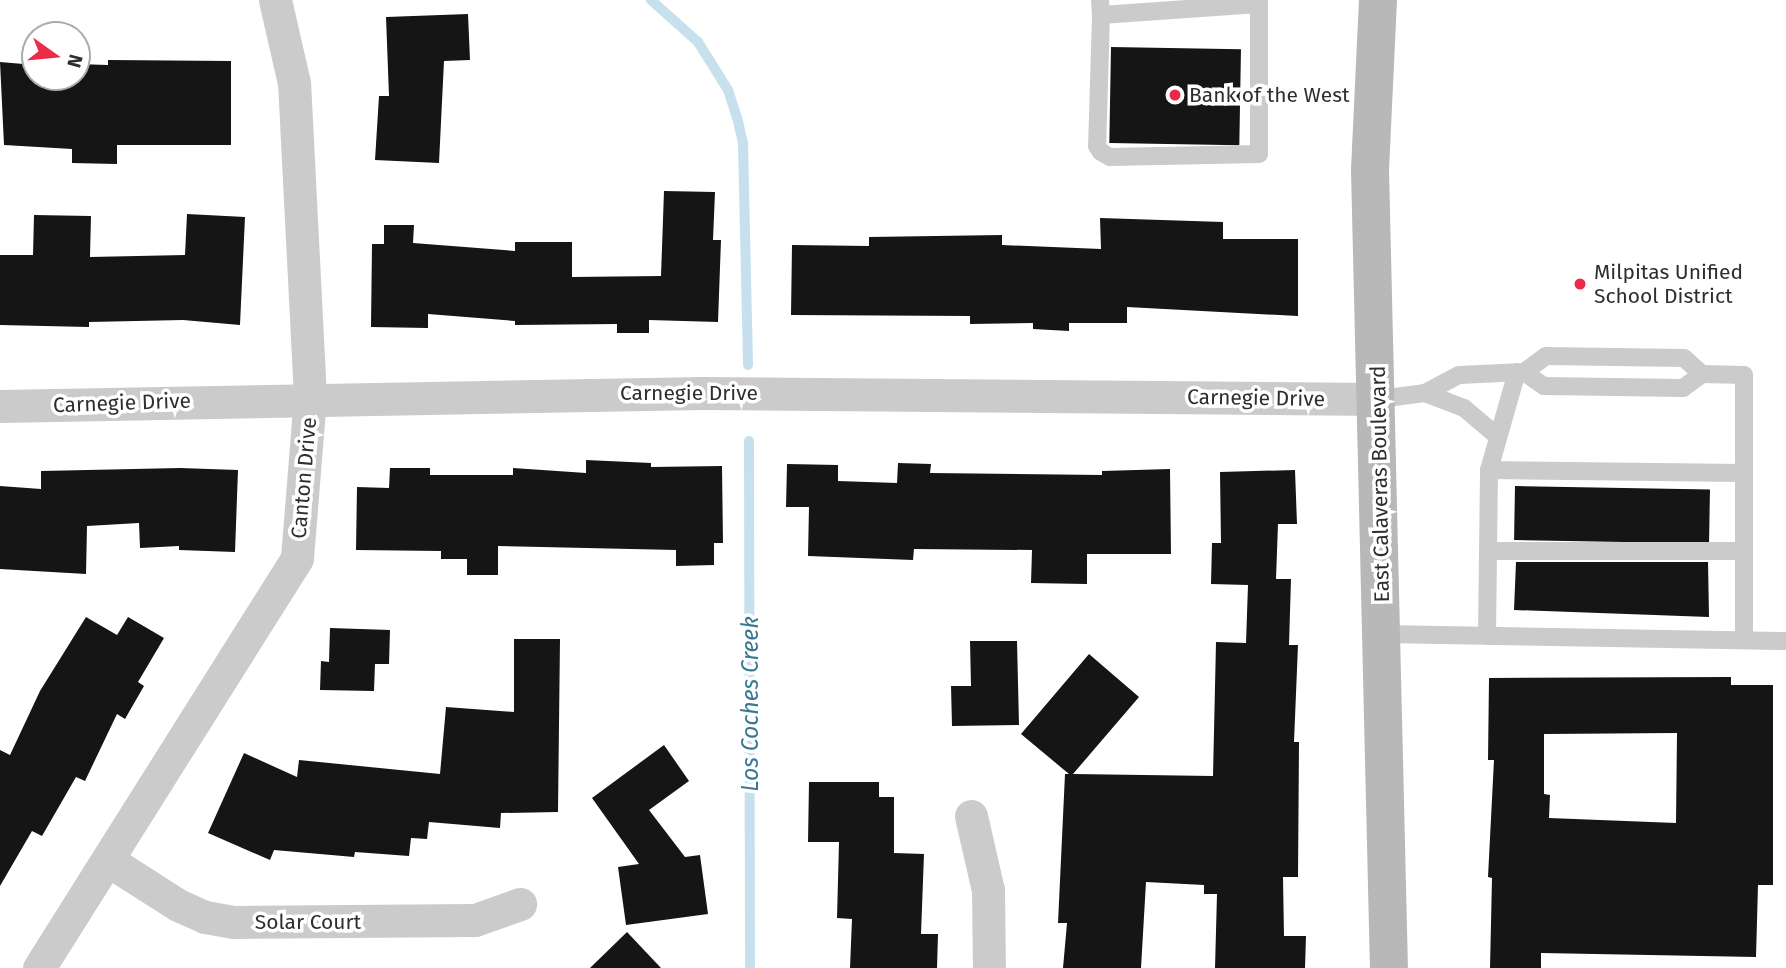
<!DOCTYPE html>
<html>
<head>
<meta charset="utf-8">
<style>
  body { margin:0 }
  #map { position:relative; width:1786px; height:968px; overflow:hidden; background:#fff; font-family:"Fira Sans",sans-serif }
  div>[style] { position:absolute }
  .stream>* { height:10px; margin:-5px; padding:0 5px; transform-origin:5px; border-radius:5px; background:#c6e1ed }
  .building>* { inset:0; background:#151515; transform-origin:0 0 }
  .service>* { height:18px; margin:-9px; padding:0 9px; transform-origin:9px; border-radius:9px; background:#cbcbcb }
  .minor>* { height:33px; margin:-16.5px; padding:0 16.5px; transform-origin:16.5px; border-radius:16.5px; background:#cbcbcb }
  .secondary>* { height:38px; margin:-19px; padding:0 19px; transform-origin:19px; border-radius:19px; background:#b8b8b8 }
  .dots>* { width:19px; height:19px; translate:-50% -50%; box-sizing:border-box; border:4px solid #fff; border-radius:50% }
  span { translate:-50% -50%; white-space:nowrap; text-align:center; line-height:1.15; -webkit-text-stroke:7px #fff; paint-order:stroke }
  .poi-label { font-size:21px; color:#2e2e2e }
  .left { translate:0 -50%; text-align:left }
  .street-label { font-size:21px; color:#2e2e2e }
  .water-label { font-size:23px; color:#397893; font-style:italic }
  .north { position:absolute; left:21px; top:21px; width:70px; height:70px; box-sizing:border-box; background:#fff; border:2px solid #ababab; border-radius:50%; rotate:105deg; font-size:19px; font-weight:700; line-height:28px; text-align:center; color:#2e2e2e }
  .north::after { content:''; display:block; margin:auto; width:24px; height:32px; background:#eb2a49; clip-path:polygon(50% 0,100% 100%,50% 72%,0 100%) }
</style>
</head>
<body>
<div id="map">
  <div class="stream">
    <div style="left:651px;top:0;width:63px;rotate:41.8deg"></div>
    <div style="left:698px;top:42px;width:57px;rotate:58deg"></div>
    <div style="left:728px;top:90px;width:28px;rotate:72deg"></div>
    <div style="left:737px;top:117px;width:28px;rotate:77deg"></div>
    <div style="left:743px;top:144px;width:221px;rotate:88.7deg"></div>
    <div style="left:749px;top:441px;width:527px;rotate:89.89deg"></div>
  </div>
  <div class="building">
    <div style="clip-path:polygon(468px 14px,470px 60px,444px 61px,439px 163px,375px 160px,379px 96px,389px 96px,386px 17px)"></div>
    <div style="left:1111px;top:47px;width:130px;height:96px;rotate:1deg"></div>
    <div style="clip-path:polygon(108px 60px,231px 61px,231px 145px,117px 145px,117px 164px,72px 163px,72px 149px,4px 145px,0 62px,35px 65px,35px 77px,77px 77px,77px 64px,108px 65px)"></div>
    <div style="clip-path:polygon(664px 191px,715px 192px,713px 240px,721px 240px,718px 322px,649px 320px,649px 333px,617px 333px,617px 324px,515px 325px,515px 321px,428px 314px,428px 328px,371px 327px,372px 244px,384px 244px,384px 225px,414px 225px,413px 243px,515px 251px,515px 242px,572px 242px,572px 277px,661px 276px)"></div>
    <div style="clip-path:polygon(187px 214px,245px 217px,240px 325px,183px 320px,89px 322px,89px 327px,0 325px,0 255px,33px 255px,34px 215px,91px 216px,90px 257px,185px 255px)"></div>
    <div style="clip-path:polygon(1100px 218px,1223px 222px,1223px 239px,1298px 239px,1298px 316px,1127px 307px,1127px 323px,1069px 323px,1069px 331px,1033px 329px,1033px 323px,970px 324px,970px 316px,791px 315px,792px 245px,869px 246px,869px 237px,1002px 235px,1002px 245px,1101px 249px)"></div>
    <div style="clip-path:polygon(586px 460px,651px 463px,651px 467px,722px 466px,723px 543px,714px 543px,714px 565px,676px 566px,676px 550px,498px 546px,498px 575px,467px 575px,467px 559px,441px 559px,441px 551px,356px 550px,357px 487px,389px 488px,390px 468px,430px 468px,430px 475px,513px 475px,513px 468px,586px 473px)"></div>
    <div style="clip-path:polygon(898px 463px,931px 464px,930px 473px,1102px 475px,1102px 471px,1170px 469px,1171px 554px,1087px 554px,1087px 584px,1031px 583px,1032px 550px,914px 549px,913px 560px,808px 556px,809px 507px,786px 507px,787px 464px,838px 465px,838px 481px,897px 483px)"></div>
    <div style="clip-path:polygon(180px 468px,238px 470px,235px 552px,179px 550px,179px 546px,140px 548px,139px 523px,87px 526px,86px 574px,0 569px,0 486px,41px 489px,41px 471px)"></div>
    <div style="clip-path:polygon(1295px 470px,1297px 524px,1278px 524px,1276px 579px,1291px 579px,1289px 645px,1298px 645px,1294px 742px,1299px 742px,1298px 877px,1283px 877px,1284px 936px,1306px 936px,1305px 968px,1215px 968px,1217px 894px,1204px 894px,1204px 885px,1146px 882px,1141px 968px,1063px 968px,1067px 923px,1058px 923px,1065px 774px,1069px 774px,1021px 734px,1089px 654px,1139px 697px,1073px 774px,1213px 776px,1216px 642px,1246px 643px,1248px 585px,1211px 584px,1212px 543px,1221px 543px,1220px 472px)"></div>
    <div style="left:1515px;top:486px;width:195px;height:54px;rotate:1deg"></div>
    <div style="clip-path:polygon(1516px 562px,1708px 562px,1709px 617px,1514px 610px)"></div>
    <div style="clip-path:polygon(86px 617px,117px 635px,128px 617px,164px 638px,138px 682px,144px 686px,125px 719px,117px 714px,85px 781px,76px 777px,42px 836px,32px 831px,0 886px,0 750px,10px 755px,40px 691px)"></div>
    <div style="clip-path:polygon(330px 628px,390px 630px,389px 664px,375px 664px,374px 691px,320px 690px,321px 661px,329px 662px)"></div>
    <div style="clip-path:polygon(514px 639px,560px 639px,558px 812px,501px 813px,500px 828px,429px 822px,427px 839px,411px 838px,409px 856px,355px 852px,354px 857px,274px 850px,270px 860px,208px 833px,244px 753px,297px 777px,299px 760px,440px 774px,446px 707px,514px 712px)"></div>
    <div style="clip-path:polygon(970px 641px,1017px 641px,1019px 725px,952px 726px,951px 686px,971px 686px)"></div>
    <div style="clip-path:polygon(evenodd,1731px 677px,1731px 685px,1773px 685px,1773px 885px,1758px 885px,1756px 957px,1541px 953px,1541px 968px,1490px 968px,1492px 878px,1488px 877px,1494px 760px,1488px 760px,1489px 678px,1731px 677px,1677px 733px,1676px 823px,1549px 818px,1550px 795px,1544px 794px,1544px 734px,1677px 733px)"></div>
    <div style="clip-path:polygon(664px 745px,689px 781px,649px 810px,685px 857px,700px 855px,708px 914px,626px 925px,618px 867px,639px 864px,592px 798px)"></div>
    <div style="clip-path:polygon(809px 782px,879px 782px,879px 797px,894px 797px,894px 853px,924px 854px,921px 934px,938px 934px,937px 968px,850px 968px,852px 919px,837px 918px,839px 842px,808px 842px)"></div>
    <div style="clip-path:polygon(627px 932px,661px 968px,590px 968px)"></div>
  </div>
  <div class="service">
    <div style="left:1100px;top:0;width:15px;rotate:86deg"></div>
    <div style="left:1101px;top:15px;width:158px;rotate:-4deg"></div>
    <div style="left:1259px;top:4px;width:4px;rotate:-90deg"></div>
    <div style="left:1101px;top:15px;width:131px;rotate:91.7deg"></div>
    <div style="left:1097px;top:146px;width:7px;rotate:56deg"></div>
    <div style="left:1101px;top:152px;width:10px;rotate:29deg"></div>
    <div style="left:1110px;top:157px;width:149px;rotate:-1.2deg"></div>
    <div style="left:1259px;top:154px;width:150px;rotate:-90deg"></div>
    <div style="left:1524px;top:372px;width:24px;rotate:35deg"></div>
    <div style="left:1544px;top:386px;width:139px;rotate:0.8deg"></div>
    <div style="left:1683px;top:388px;width:24px;rotate:-36deg"></div>
    <div style="left:1425px;top:393px;width:42px;rotate:21deg"></div>
    <div style="left:1464px;top:408px;width:42px;rotate:40.2deg"></div>
    <div style="left:1379px;top:399px;width:46px;rotate:-7.4deg"></div>
    <div style="left:1425px;top:393px;width:38px;rotate:-28deg"></div>
    <div style="left:1459px;top:375px;width:65px;rotate:-2.6deg"></div>
    <div style="left:1524px;top:372px;width:27px;rotate:-36deg"></div>
    <div style="left:1546px;top:356px;width:138px;rotate:0.8deg"></div>
    <div style="left:1684px;top:358px;width:24px;rotate:42deg"></div>
    <div style="left:1702px;top:374px;width:42px;rotate:1.4deg"></div>
    <div style="left:1744px;top:375px;width:265px;rotate:90deg"></div>
    <div style="left:1489px;top:470px;width:102px;rotate:-74.1deg"></div>
    <div style="left:1488px;top:551px;width:256px"></div>
    <div style="left:1383px;top:634px;width:403px;rotate:1deg"></div>
    <div style="left:1487px;top:636px;width:166px;rotate:-89.3deg"></div>
    <div style="left:1489px;top:470px;width:254px;rotate:0.7deg"></div>
  </div>
  <div class="minor">
    <div style="left:0;top:406px;width:702px;rotate:-1.06deg"></div>
    <div style="left:702px;top:393px;width:677px;rotate:0.51deg"></div>
    <div style="left:971px;top:816px;width:76px;rotate:77.1deg"></div>
    <div style="left:988px;top:890px;width:78px;rotate:89.3deg"></div>
    <div style="left:109px;top:861px;width:82px;rotate:32.5deg"></div>
    <div style="left:178px;top:905px;width:30px;rotate:24deg"></div>
    <div style="left:205px;top:917px;width:29px;rotate:10deg"></div>
    <div style="left:234px;top:922px;width:241px;rotate:-0.5deg"></div>
    <div style="left:475px;top:920px;width:48px;rotate:-19.6deg"></div>
    <div style="left:39px;top:968px;width:484px;rotate:-57.8deg"></div>
    <div style="left:297px;top:558px;width:162px;rotate:-85.4deg"></div>
    <div style="left:310px;top:397px;width:314px;rotate:-92.9deg"></div>
    <div style="left:294px;top:83px;width:85px;rotate:-102.9deg"></div>
  </div>
  <div class="secondary">
    <div style="left:1378px;top:0;width:170px;rotate:92.7deg"></div>
    <div style="left:1370px;top:170px;width:798px;rotate:88.64deg"></div>
  </div>
  <div class="dots">
    <div style="left:1175px;top:95px;background:#eb2a49"></div>
    <div style="left:1580px;top:284px;background:#eb2a49"></div>
  </div>
  <div class="poi-label">
    <span class="left" style="left:1189px;top:95px">Bank of the West</span>
    <span class="left" style="left:1594px;top:284px">Milpitas Unified<br>School District</span>
  </div>
  <div class="street-label">
    <span style="left:689px;top:393px">Carnegie Drive</span>
    <span style="left:1256px;top:398px;rotate:1deg">Carnegie Drive</span>
    <span style="left:122px;top:403px;rotate:-2deg">Carnegie Drive</span>
    <span style="left:304px;top:478px;rotate:-85deg">Canton Drive</span>
    <span style="left:1380px;top:484px;rotate:-91deg">East Calaveras Boulevard</span>
    <span style="left:308px;top:922px">Solar Court</span>
  </div>
  <div class="water-label">
    <span style="left:750px;top:704px;rotate:-90deg">Los Coches Creek</span>
  </div>
  <div class="north">N</div>
</div>
</body>
</html>
